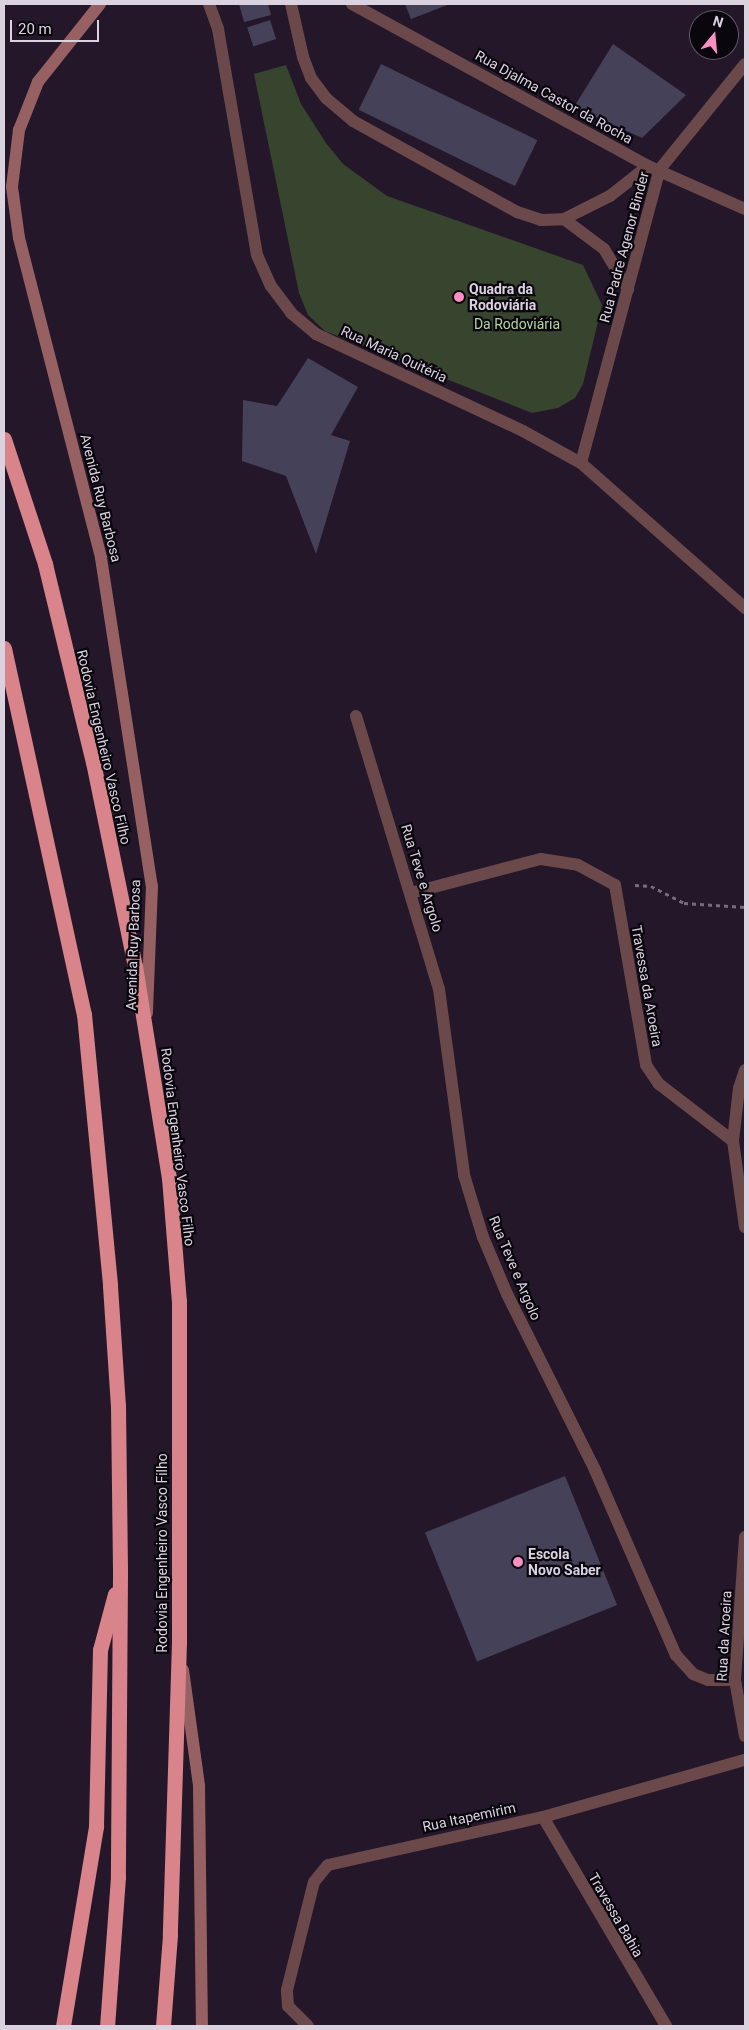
<!DOCTYPE html>
<html>
<head>
<meta charset="utf-8">
<style>
  body { margin:0 }
  #map { position:relative; width:749px; height:2030px; overflow:hidden; background:#24172a; font-family:Roboto,sans-serif }
  div>[style] { position:absolute }
  .green>* { inset:0; background:#37452f }
  .building>* { inset:0; background:#454159; transform-origin:0 0 }
  .path>* { height:3px; margin-top:-1.5px; transform-origin:0; background:repeating-linear-gradient(90deg,#766b7c 0 4px,transparent 0 8px) }
  .lane>* { height:12px; margin:-6px; padding:0 6px; transform-origin:6px; border-radius:6px; background:#6b494b }
  .street>* { height:12px; margin:-6px; padding:0 6px; transform-origin:6px; border-radius:6px; background:#6b494b }
  .secondary>* { height:12px; margin:-6px; padding:0 6px; transform-origin:6px; border-radius:6px; background:#976164 }
  .highway>* { height:15px; margin:-7.5px; padding:0 7.5px; transform-origin:7.5px; border-radius:7.5px; background:#d9838a }
  .dots>* { width:14px; height:14px; translate:-50% -50%; box-sizing:border-box; border:2px solid #0a060d; border-radius:50% }
  span { translate:-50% -50%; white-space:nowrap; text-align:center; line-height:1.15; -webkit-text-stroke:4.5px #0a060d; paint-order:stroke }
  .street-label { font-size:14px; color:#dbd2e0 }
  .poi-label { font-size:14px; color:#dbd2e0; font-weight:700 }
  .left { translate:0 -50%; text-align:left }
  .park-label { font-size:14px; color:#b5d5a3 }
  .frame { position:absolute; inset:0; border:5px solid #dbd2e0; pointer-events:none }
  .north { position:absolute; left:689px; top:10px; width:50px; height:50px; box-sizing:border-box; background:#0a060d; border:1px solid #5e5861; border-radius:50%; rotate:17deg; font-size:14px; font-weight:700; line-height:20px; text-align:center; color:#dbd2e0 }
  .north::after { content:''; display:block; margin:auto; width:18px; height:22px; background:#fb8fc4; clip-path:polygon(50% 0,100% 100%,50% 72%,0 100%) }
  .scale { position:absolute; left:10px; top:20px; width:89px; height:22px; box-sizing:border-box; border:2px solid #dbd2e0; border-top:0; padding-left:6px; font-size:15px; line-height:18px; white-space:nowrap; color:#dbd2e0; -webkit-text-stroke:4px #0a060d; paint-order:stroke }
</style>
</head>
<body>
<div id="map">
  <div class="green">
    <div style="clip-path:polygon(286px 65px,301px 104px,326px 143px,343px 164px,387px 196px,583px 265px,602px 305px,583px 384px,575px 398px,558px 408px,532px 413px,325px 331px,308px 315px,299px 293px,254px 74px)"></div>
  </div>
  <div class="building">
    <div style="clip-path:polygon(239px 4px,268px 4px,271px 15px,244px 22px)"></div>
    <div style="clip-path:polygon(405px 4px,450px 4px,411px 19px)"></div>
    <div style="left:270px;top:20px;width:20px;height:24px;rotate:72deg"></div>
    <div style="clip-path:polygon(613px 44px,686px 95px,642px 138px,574px 107px)"></div>
    <div style="left:381px;top:64px;width:174px;height:51px;rotate:26deg"></div>
    <div style="clip-path:polygon(308px 358px,358px 387px,331px 435px,350px 441px,316px 554px,286px 476px,242px 461px,243px 400px,277px 406px)"></div>
    <div style="left:565px;top:1476px;width:139px;height:151px;rotate:68deg"></div>
  </div>
  <div class="path">
    <div style="left:635px;top:885px;width:16px;rotate:4deg"></div>
    <div style="left:651px;top:886px;width:37px;rotate:27deg"></div>
    <div style="left:684px;top:903px;width:61px;rotate:3.8deg"></div>
  </div>
  <div class="lane">
    <div style="left:291px;top:4px;width:54px;rotate:77.2deg"></div>
    <div style="left:303px;top:57px;width:22px;rotate:69deg"></div>
    <div style="left:311px;top:78px;width:26px;rotate:53deg"></div>
    <div style="left:327px;top:99px;width:34px;rotate:40deg"></div>
    <div style="left:353px;top:121px;width:188px;rotate:29deg"></div>
    <div style="left:517px;top:212px;width:25px;rotate:18deg"></div>
    <div style="left:541px;top:220px;width:23px;rotate:-2deg"></div>
    <div style="left:564px;top:219px;width:51px;rotate:-26.6deg"></div>
    <div style="left:610px;top:196px;width:48px;rotate:-38.3deg"></div>
    <div style="left:564px;top:219px;width:50px;rotate:36.9deg"></div>
    <div style="left:604px;top:249px;width:47px;rotate:59deg"></div>
  </div>
  <div class="street">
    <div style="left:209px;top:4px;width:27px;rotate:70deg"></div>
    <div style="left:218px;top:29px;width:229px;rotate:80.2deg"></div>
    <div style="left:257px;top:255px;width:34px;rotate:66deg"></div>
    <div style="left:271px;top:286px;width:34px;rotate:53deg"></div>
    <div style="left:291px;top:313px;width:33px;rotate:40deg"></div>
    <div style="left:316px;top:334px;width:229px;rotate:25.1deg"></div>
    <div style="left:523px;top:431px;width:66px;rotate:28.9deg"></div>
    <div style="left:581px;top:463px;width:219px;rotate:41.5deg"></div>
    <div style="left:352px;top:4px;width:337px;rotate:28.7deg"></div>
    <div style="left:648px;top:166px;width:106px;rotate:23.9deg"></div>
    <div style="left:581px;top:463px;width:304px;rotate:-75deg"></div>
    <div style="left:660px;top:169px;width:135px;rotate:-51deg"></div>
    <div style="left:356px;top:716px;width:285px;rotate:73.1deg"></div>
    <div style="left:439px;top:989px;width:188px;rotate:82.3deg"></div>
    <div style="left:464px;top:1175px;width:65px;rotate:73deg"></div>
    <div style="left:483px;top:1237px;width:62px;rotate:67.2deg"></div>
    <div style="left:507px;top:1294px;width:197px;rotate:63.4deg"></div>
    <div style="left:595px;top:1470px;width:202px;rotate:66.4deg"></div>
    <div style="left:676px;top:1655px;width:25px;rotate:48deg"></div>
    <div style="left:693px;top:1674px;width:16px;rotate:22deg"></div>
    <div style="left:708px;top:1680px;width:27px"></div>
    <div style="left:411px;top:893px;width:134px;rotate:-14.7deg"></div>
    <div style="left:541px;top:859px;width:37px;rotate:9deg"></div>
    <div style="left:578px;top:865px;width:42px;rotate:28.4deg"></div>
    <div style="left:615px;top:885px;width:183px;rotate:80.2deg"></div>
    <div style="left:646px;top:1065px;width:23px;rotate:56deg"></div>
    <div style="left:659px;top:1084px;width:93px;rotate:37.6deg"></div>
    <div style="left:745px;top:1070px;width:19px;rotate:108deg"></div>
    <div style="left:739px;top:1088px;width:53px;rotate:96.5deg"></div>
    <div style="left:733px;top:1141px;width:87px;rotate:82.1deg"></div>
    <div style="left:745px;top:1537px;width:143px;rotate:94deg"></div>
    <div style="left:735px;top:1680px;width:57px;rotate:79.9deg"></div>
    <div style="left:543px;top:1817px;width:243px;rotate:59.5deg"></div>
    <div style="left:308px;top:2026px;width:28px;rotate:-135deg"></div>
    <div style="left:288px;top:2006px;width:16px;rotate:-94deg"></div>
    <div style="left:287px;top:1990px;width:111px;rotate:-76deg"></div>
    <div style="left:314px;top:1882px;width:22px;rotate:-51deg"></div>
    <div style="left:328px;top:1865px;width:220px;rotate:-12.6deg"></div>
    <div style="left:543px;top:1817px;width:210px;rotate:-15.8deg"></div>
  </div>
  <div class="secondary">
    <div style="left:100px;top:4px;width:100px;rotate:128.5deg"></div>
    <div style="left:38px;top:82px;width:52px;rotate:111.6deg"></div>
    <div style="left:19px;top:130px;width:57px;rotate:97deg"></div>
    <div style="left:12px;top:187px;width:51px;rotate:82.2deg"></div>
    <div style="left:19px;top:238px;width:330px;rotate:75.6deg"></div>
    <div style="left:101px;top:558px;width:332px;rotate:81.2deg"></div>
    <div style="left:152px;top:886px;width:127px;rotate:92.3deg"></div>
    <div style="left:183px;top:1670px;width:117px;rotate:82.1deg"></div>
    <div style="left:199px;top:1786px;width:240px;rotate:89.3deg"></div>
  </div>
  <div class="highway">
    <div style="left:4px;top:439px;width:132px;rotate:71.8deg"></div>
    <div style="left:45px;top:564px;width:204px;rotate:76.4deg"></div>
    <div style="left:93px;top:762px;width:208px;rotate:78.4deg"></div>
    <div style="left:135px;top:966px;width:215px;rotate:80.9deg"></div>
    <div style="left:169px;top:1178px;width:123px;rotate:85.4deg"></div>
    <div style="left:179px;top:1301px;width:341px;rotate:90deg"></div>
    <div style="left:179px;top:1642px;width:293px;rotate:91.8deg"></div>
    <div style="left:170px;top:1935px;width:91px;rotate:94.4deg"></div>
    <div style="left:4px;top:648px;width:375px;rotate:77.7deg"></div>
    <div style="left:84px;top:1014px;width:273px;rotate:84.5deg"></div>
    <div style="left:110px;top:1286px;width:120px;rotate:86.2deg"></div>
    <div style="left:118px;top:1406px;width:168px;rotate:89.3deg"></div>
    <div style="left:120px;top:1574px;width:303px;rotate:90.4deg"></div>
    <div style="left:118px;top:1877px;width:149px;rotate:94.2deg"></div>
    <div style="left:63px;top:2026px;width:203px;rotate:-80.6deg"></div>
    <div style="left:96px;top:1826px;width:176px;rotate:-88.7deg"></div>
    <div style="left:100px;top:1650px;width:58px;rotate:-75deg"></div>
  </div>
  <div class="dots">
    <div style="left:459px;top:297px;background:#fb8fc4"></div>
    <div style="left:518px;top:1562px;background:#fb8fc4"></div>
  </div>
  <div class="street-label">
    <span style="left:554px;top:97px;rotate:29deg">Rua Djalma Castor da Rocha</span>
    <span style="left:624px;top:247px;rotate:-75deg">Rua Padre Agenor Binder</span>
    <span style="left:394px;top:354px;rotate:25deg">Rua Maria Quitéria</span>
    <span style="left:101px;top:498px;rotate:76deg">Avenida Ruy Barbosa</span>
    <span style="left:104px;top:747px;rotate:77deg">Rodovia Engenheiro Vasco Filho</span>
    <span style="left:422px;top:878px;rotate:73deg">Rua Teve e Argolo</span>
    <span style="left:133px;top:945px;rotate:-88deg">Avenida Ruy Barbosa</span>
    <span style="left:647px;top:986px;rotate:80deg">Travessa da Aroeira</span>
    <span style="left:178px;top:1147px;rotate:83deg">Rodovia Engenheiro Vasco Filho</span>
    <span style="left:515px;top:1268px;rotate:67deg">Rua Teve e Argolo</span>
    <span style="left:162px;top:1553px;rotate:-90deg">Rodovia Engenheiro Vasco Filho</span>
    <span style="left:724px;top:1636px;rotate:-87deg">Rua da Aroeira</span>
    <span style="left:469px;top:1817px;rotate:-12deg">Rua Itapemirim</span>
    <span style="left:616px;top:1915px;rotate:60deg">Travessa Bahia</span>
  </div>
  <div class="poi-label">
    <span class="left" style="left:469px;top:297px">Quadra da<br>Rodoviária</span>
    <span class="left" style="left:528px;top:1562px">Escola<br>Novo Saber</span>
  </div>
  <div class="park-label">
    <span style="left:517px;top:324px">Da Rodoviária</span>
  </div>
  <div class="frame"></div>
  <div class="north">N</div>
  <div class="scale">20 m</div>
</div>
</body>
</html>
